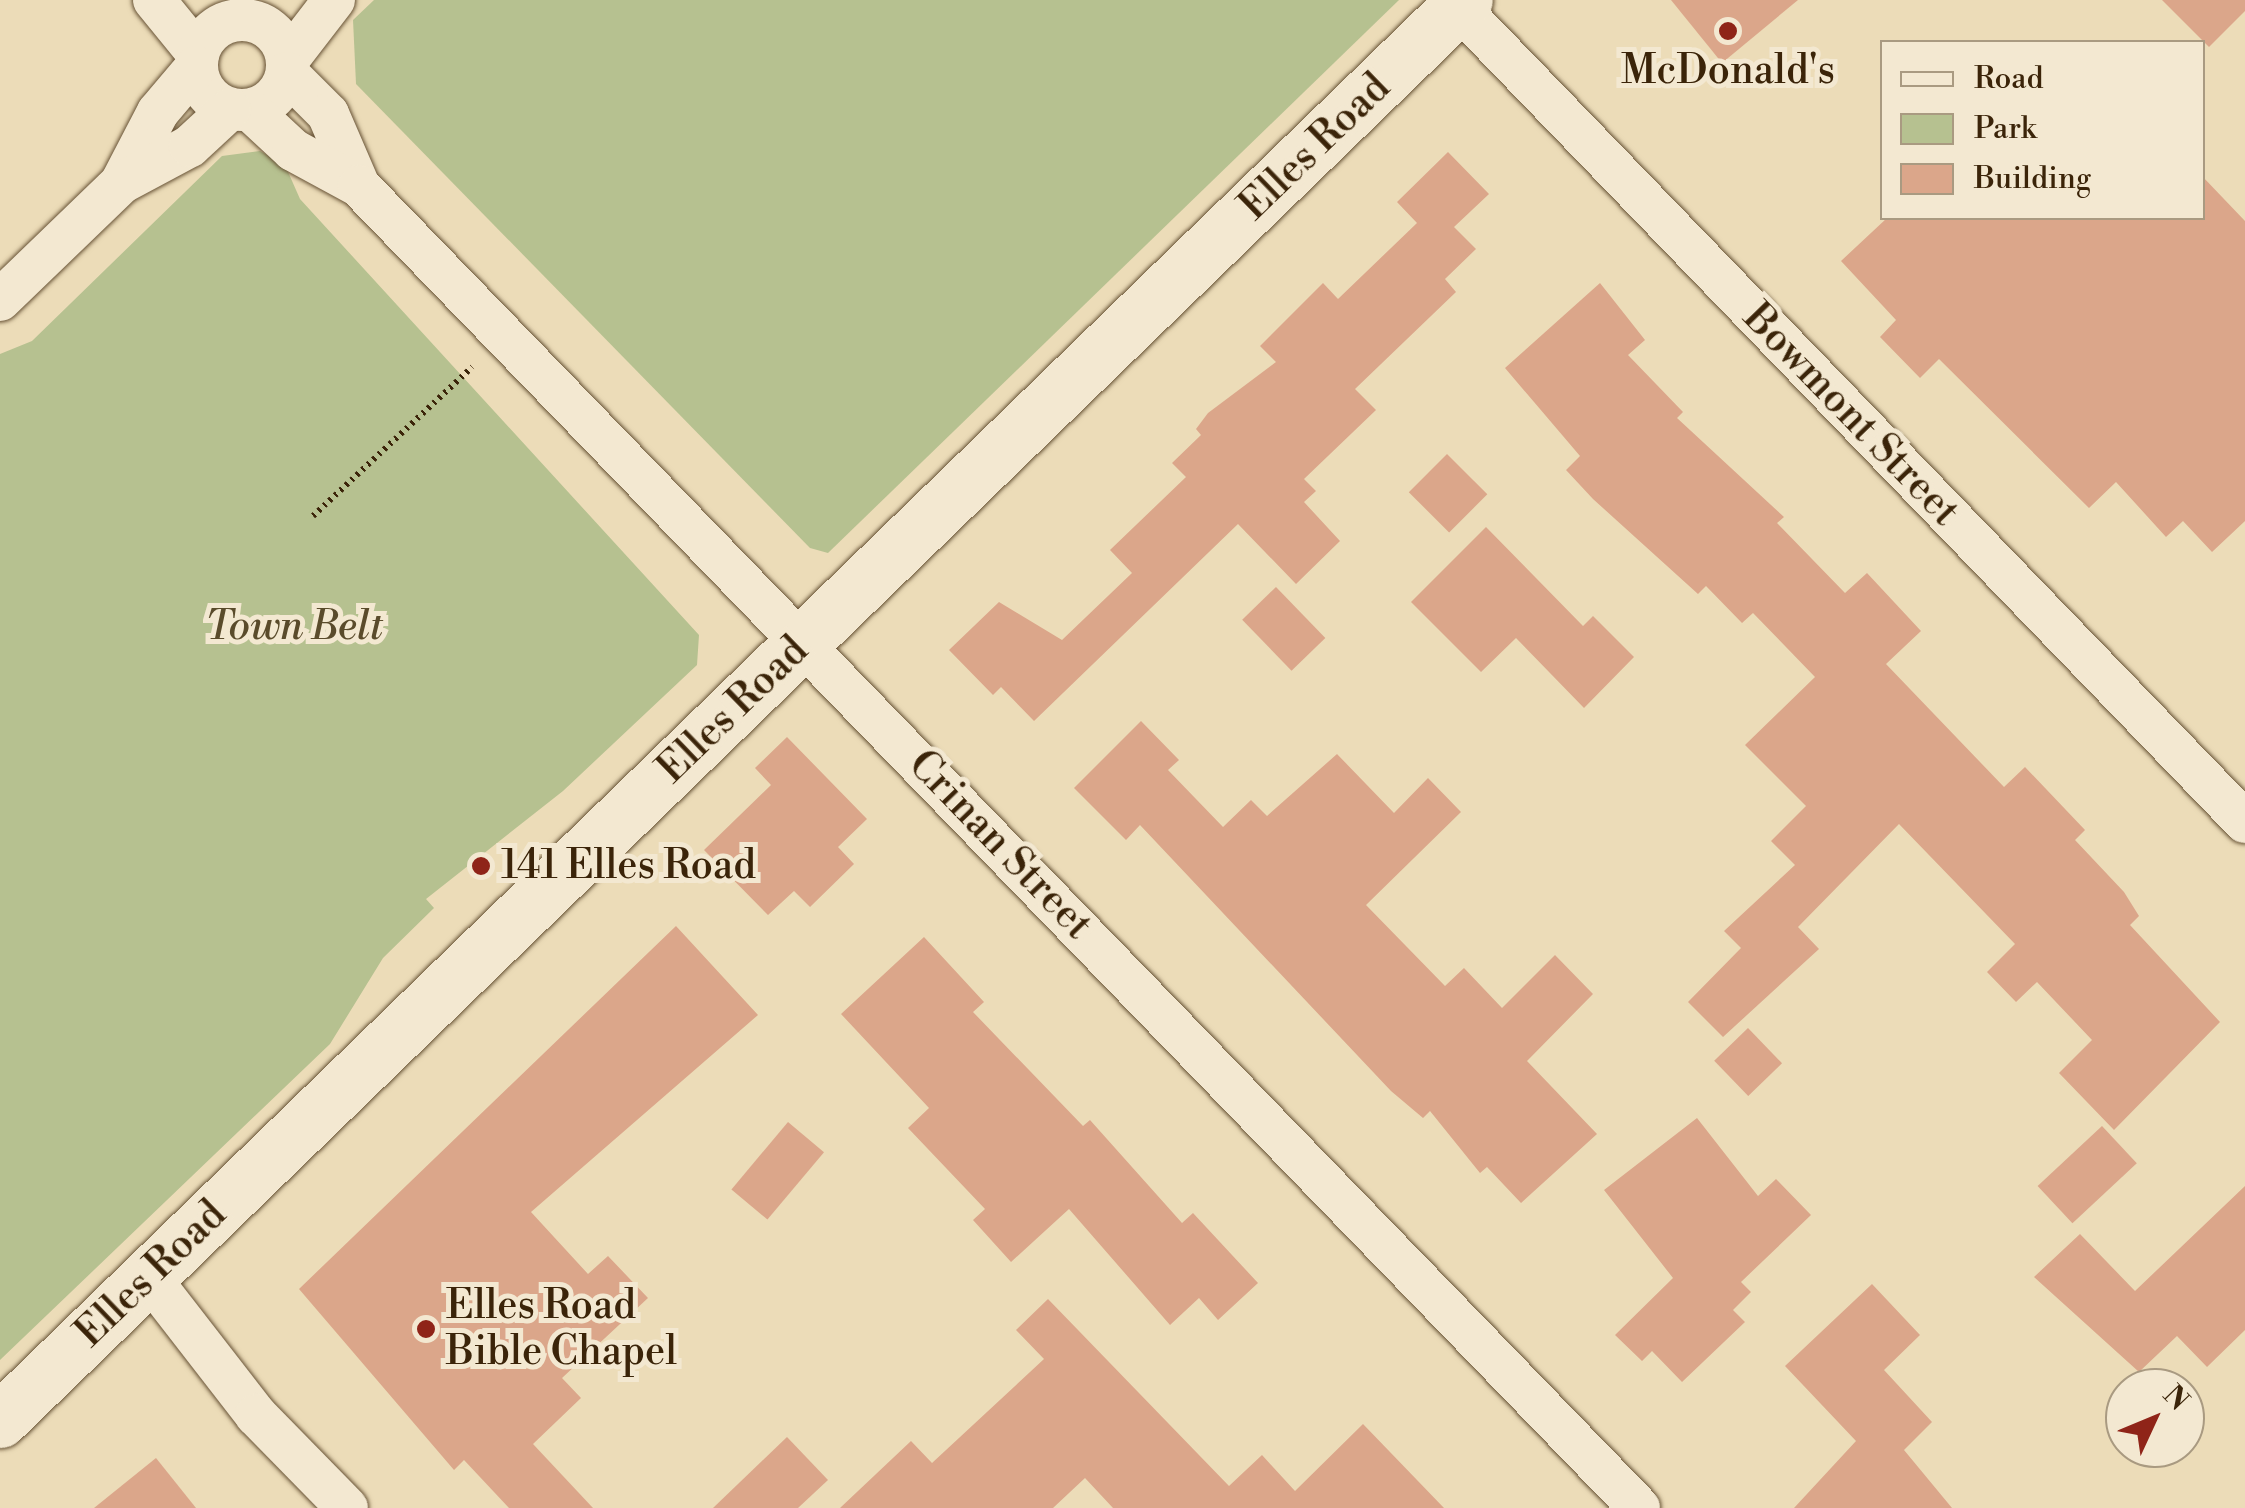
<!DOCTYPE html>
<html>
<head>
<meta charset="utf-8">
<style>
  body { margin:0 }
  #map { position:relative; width:2245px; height:1508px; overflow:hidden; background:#ecdcb8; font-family:"Libre Bodoni",serif }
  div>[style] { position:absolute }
  .green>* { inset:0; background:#b6c190 }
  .building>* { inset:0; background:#dba68a; transform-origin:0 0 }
  .path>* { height:6px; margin-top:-3px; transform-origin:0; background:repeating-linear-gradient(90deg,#3b2409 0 2.5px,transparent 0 7.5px) }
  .roads { filter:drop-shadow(0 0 2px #675235) drop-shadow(0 0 2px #675235) }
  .street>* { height:42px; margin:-21px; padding:0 21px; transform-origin:21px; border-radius:21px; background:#f3e8d1 }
  .street>.ring { margin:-21px; padding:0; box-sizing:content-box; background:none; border:42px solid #f3e8d1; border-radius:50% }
  .secondary>* { height:55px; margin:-27.5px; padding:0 27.5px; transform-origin:27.5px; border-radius:27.5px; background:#f3e8d1 }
  .dots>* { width:28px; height:28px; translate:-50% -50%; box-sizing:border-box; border:5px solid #f3e8d1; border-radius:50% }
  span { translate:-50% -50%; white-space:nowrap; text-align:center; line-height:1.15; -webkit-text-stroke:10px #f3e8d1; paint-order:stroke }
  .poi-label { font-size:40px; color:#3b2409 }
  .left { translate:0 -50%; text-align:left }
  .street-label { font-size:40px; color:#3b2409 }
  .park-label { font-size:40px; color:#5a4b2b; font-style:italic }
  .legend { position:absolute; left:1880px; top:40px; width:325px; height:180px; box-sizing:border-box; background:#f3e8d1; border:2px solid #a99a81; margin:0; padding:12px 18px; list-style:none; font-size:30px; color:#3b2409 }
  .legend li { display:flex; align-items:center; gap:20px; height:50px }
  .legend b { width:50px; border:2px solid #a99a81 }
  .north { position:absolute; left:2105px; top:1368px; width:100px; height:100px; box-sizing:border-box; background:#f3e8d1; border:2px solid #a99a81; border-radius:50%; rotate:46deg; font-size:28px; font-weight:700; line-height:40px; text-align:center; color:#3b2409 }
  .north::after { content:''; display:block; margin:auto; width:35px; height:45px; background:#8f2418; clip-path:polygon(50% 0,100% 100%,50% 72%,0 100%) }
</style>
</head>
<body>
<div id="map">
  <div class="green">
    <div style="clip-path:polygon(374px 0,1399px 0,828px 553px,810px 548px,356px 84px,353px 20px)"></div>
    <div style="clip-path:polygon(260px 151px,285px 165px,300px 199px,699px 635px,697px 665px,563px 791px,426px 899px,434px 908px,383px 958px,330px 1044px,0 1360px,0 354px,32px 341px,222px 156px)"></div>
  </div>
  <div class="building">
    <div style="clip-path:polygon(1671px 0,1798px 0,1722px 63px)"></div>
    <div style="clip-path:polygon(2162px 0,2245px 0,2245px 11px,2209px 47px)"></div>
    <div style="clip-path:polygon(1448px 152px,1489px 194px,1454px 227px,1476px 249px,1445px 279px,1456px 292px,1355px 389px,1376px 410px,1304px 479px,1316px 491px,1304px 502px,1340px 541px,1296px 584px,1238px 524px,1034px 721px,1001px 687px,993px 695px,949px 650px,999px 602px,1062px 640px,1132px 573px,1110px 550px,1186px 477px,1172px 463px,1201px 435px,1196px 429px,1208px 413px,1276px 362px,1260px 346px,1323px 283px,1338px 299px,1417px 223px,1397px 202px)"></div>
    <div style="clip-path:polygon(2202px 176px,2245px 221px,2245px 521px,2212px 552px,2183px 521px,2166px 537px,2116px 482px,2089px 508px,1939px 359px,1920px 378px,1880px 337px,1896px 320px,1841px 261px,1887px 218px,2202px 218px)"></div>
    <div style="clip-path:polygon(1600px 283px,1645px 340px,1628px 355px,1683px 412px,1677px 418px,1784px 517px,1777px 523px,1845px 593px,1867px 573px,1921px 631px,1886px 664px,2004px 787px,2025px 767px,2085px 830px,2075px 840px,2124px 892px,2139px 916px,2130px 925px,2220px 1022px,2114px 1130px,2059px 1073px,2092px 1040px,2037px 982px,2016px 1002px,1987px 972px,2015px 944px,1899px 824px,1798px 927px,1819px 949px,1723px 1037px,1688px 1002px,1741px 948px,1724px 931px,1795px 865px,1771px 841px,1806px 806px,1745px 745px,1815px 677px,1753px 613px,1742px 623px,1706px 586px,1698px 594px,1593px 499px,1566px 470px,1580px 456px,1505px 368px)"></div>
    <div style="left:1447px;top:454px;width:57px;height:54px;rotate:45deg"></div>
    <div style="clip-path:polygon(1486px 527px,1583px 626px,1593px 616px,1634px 657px,1584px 708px,1516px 638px,1481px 672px,1411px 602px)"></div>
    <div style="left:1276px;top:587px;width:71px;height:47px;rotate:46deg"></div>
    <div style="clip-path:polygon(1141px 721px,1179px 760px,1168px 770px,1223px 827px,1251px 800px,1267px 816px,1337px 754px,1394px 813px,1428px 778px,1461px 812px,1366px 905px,1445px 986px,1464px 968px,1502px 1008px,1555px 955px,1593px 994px,1527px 1061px,1597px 1134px,1521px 1203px,1487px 1167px,1480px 1173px,1430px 1111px,1423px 1118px,1391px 1091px,1140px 825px,1126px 840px,1074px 788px)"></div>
    <div style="clip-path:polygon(787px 737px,867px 819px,838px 847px,854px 864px,810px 907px,794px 891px,768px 915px,704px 850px,771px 785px,755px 768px)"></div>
    <div style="clip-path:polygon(676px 926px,758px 1015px,531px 1212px,588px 1274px,608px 1256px,648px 1298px,562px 1378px,581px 1398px,533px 1444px,593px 1508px,509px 1508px,464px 1460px,454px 1470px,299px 1289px)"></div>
    <div style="clip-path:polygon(924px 937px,984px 1002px,973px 1012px,1083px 1126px,1090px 1120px,1182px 1223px,1193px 1213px,1258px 1283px,1218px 1320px,1199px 1298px,1170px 1325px,1069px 1209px,1011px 1262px,973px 1220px,985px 1209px,908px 1128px,929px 1108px,841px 1014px)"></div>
    <div style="left:1748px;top:1028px;width:49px;height:47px;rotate:46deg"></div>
    <div style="clip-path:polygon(1697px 1118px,1758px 1196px,1776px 1179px,1811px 1215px,1741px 1282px,1751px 1292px,1733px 1310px,1745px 1322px,1682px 1382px,1652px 1351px,1642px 1361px,1615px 1335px,1673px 1278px,1604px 1190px)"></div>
    <div style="left:788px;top:1122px;width:47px;height:88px;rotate:40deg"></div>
    <div style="left:2102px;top:1126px;width:51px;height:88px;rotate:47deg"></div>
    <div style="clip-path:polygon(2245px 1186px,2245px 1330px,2207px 1367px,2177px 1336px,2139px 1372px,2034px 1277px,2080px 1234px,2135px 1291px)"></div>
    <div style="clip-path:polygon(1872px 1284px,1920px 1335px,1884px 1370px,1932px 1422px,1904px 1450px,1952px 1508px,1794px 1508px,1856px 1441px,1785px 1366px)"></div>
    <div style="clip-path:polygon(1048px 1299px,1229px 1486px,1262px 1455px,1295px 1491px,1363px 1424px,1444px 1508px,1113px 1508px,1085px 1478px,1053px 1508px,840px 1508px,911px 1441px,932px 1463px,1044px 1359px,1016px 1330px)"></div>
    <div style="clip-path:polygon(787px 1437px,828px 1480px,798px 1508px,713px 1508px)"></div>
    <div style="clip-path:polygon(156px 1458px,196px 1508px,94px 1508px)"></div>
  </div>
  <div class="path">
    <div style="left:313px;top:516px;width:218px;rotate:-43.1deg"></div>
  </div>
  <div class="roads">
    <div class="street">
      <div style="left:154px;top:0;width:70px;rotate:50.8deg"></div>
      <div style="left:1458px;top:7px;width:1133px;rotate:46deg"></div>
      <div class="ring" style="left:197px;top:20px;width:48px;height:48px"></div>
      <div style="left:287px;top:61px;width:77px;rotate:-52.4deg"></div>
      <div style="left:287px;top:73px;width:58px;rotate:45deg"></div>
      <div style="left:328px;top:114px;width:78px;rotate:66.7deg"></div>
      <div style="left:250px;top:110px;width:59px;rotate:42.9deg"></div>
      <div style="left:293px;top:150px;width:75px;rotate:28.6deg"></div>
      <div style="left:359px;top:186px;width:1840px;rotate:45.92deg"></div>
      <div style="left:121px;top:183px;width:80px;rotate:-62.5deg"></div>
      <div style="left:158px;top:112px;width:59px;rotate:-49.8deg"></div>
      <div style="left:0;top:300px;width:168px;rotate:-44deg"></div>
      <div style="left:121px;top:183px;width:78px;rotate:-28.2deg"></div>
      <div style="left:190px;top:146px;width:54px;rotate:-42.8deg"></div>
      <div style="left:149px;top:1277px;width:175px;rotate:52.2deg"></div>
      <div style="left:256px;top:1415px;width:130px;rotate:45.6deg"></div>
    </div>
    <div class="secondary">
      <div style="left:0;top:1420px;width:2040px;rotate:-44.11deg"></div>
    </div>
  </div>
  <div class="dots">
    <div style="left:1728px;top:31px;background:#8f2418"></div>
    <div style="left:481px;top:866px;background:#8f2418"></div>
    <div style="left:426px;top:1329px;background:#8f2418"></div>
  </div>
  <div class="poi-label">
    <span style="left:1728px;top:71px">McDonald's</span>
    <span class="left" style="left:501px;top:866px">141 Elles Road</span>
    <span class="left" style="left:446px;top:1329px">Elles Road<br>Bible Chapel</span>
  </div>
  <div class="street-label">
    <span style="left:1315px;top:147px;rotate:-44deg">Elles Road</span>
    <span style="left:1851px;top:415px;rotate:46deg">Bowmont Street</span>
    <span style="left:733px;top:710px;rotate:-44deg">Elles Road</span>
    <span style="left:1000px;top:845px;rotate:46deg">Crinan Street</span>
    <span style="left:151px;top:1274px;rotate:-44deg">Elles Road</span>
  </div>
  <div class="park-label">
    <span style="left:294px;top:627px">Town Belt</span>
  </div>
  <ul class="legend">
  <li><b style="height:12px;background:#f3e8d1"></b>Road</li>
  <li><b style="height:28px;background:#b6c190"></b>Park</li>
  <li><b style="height:28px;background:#dba68a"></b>Building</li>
  </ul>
  <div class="north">N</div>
</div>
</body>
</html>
